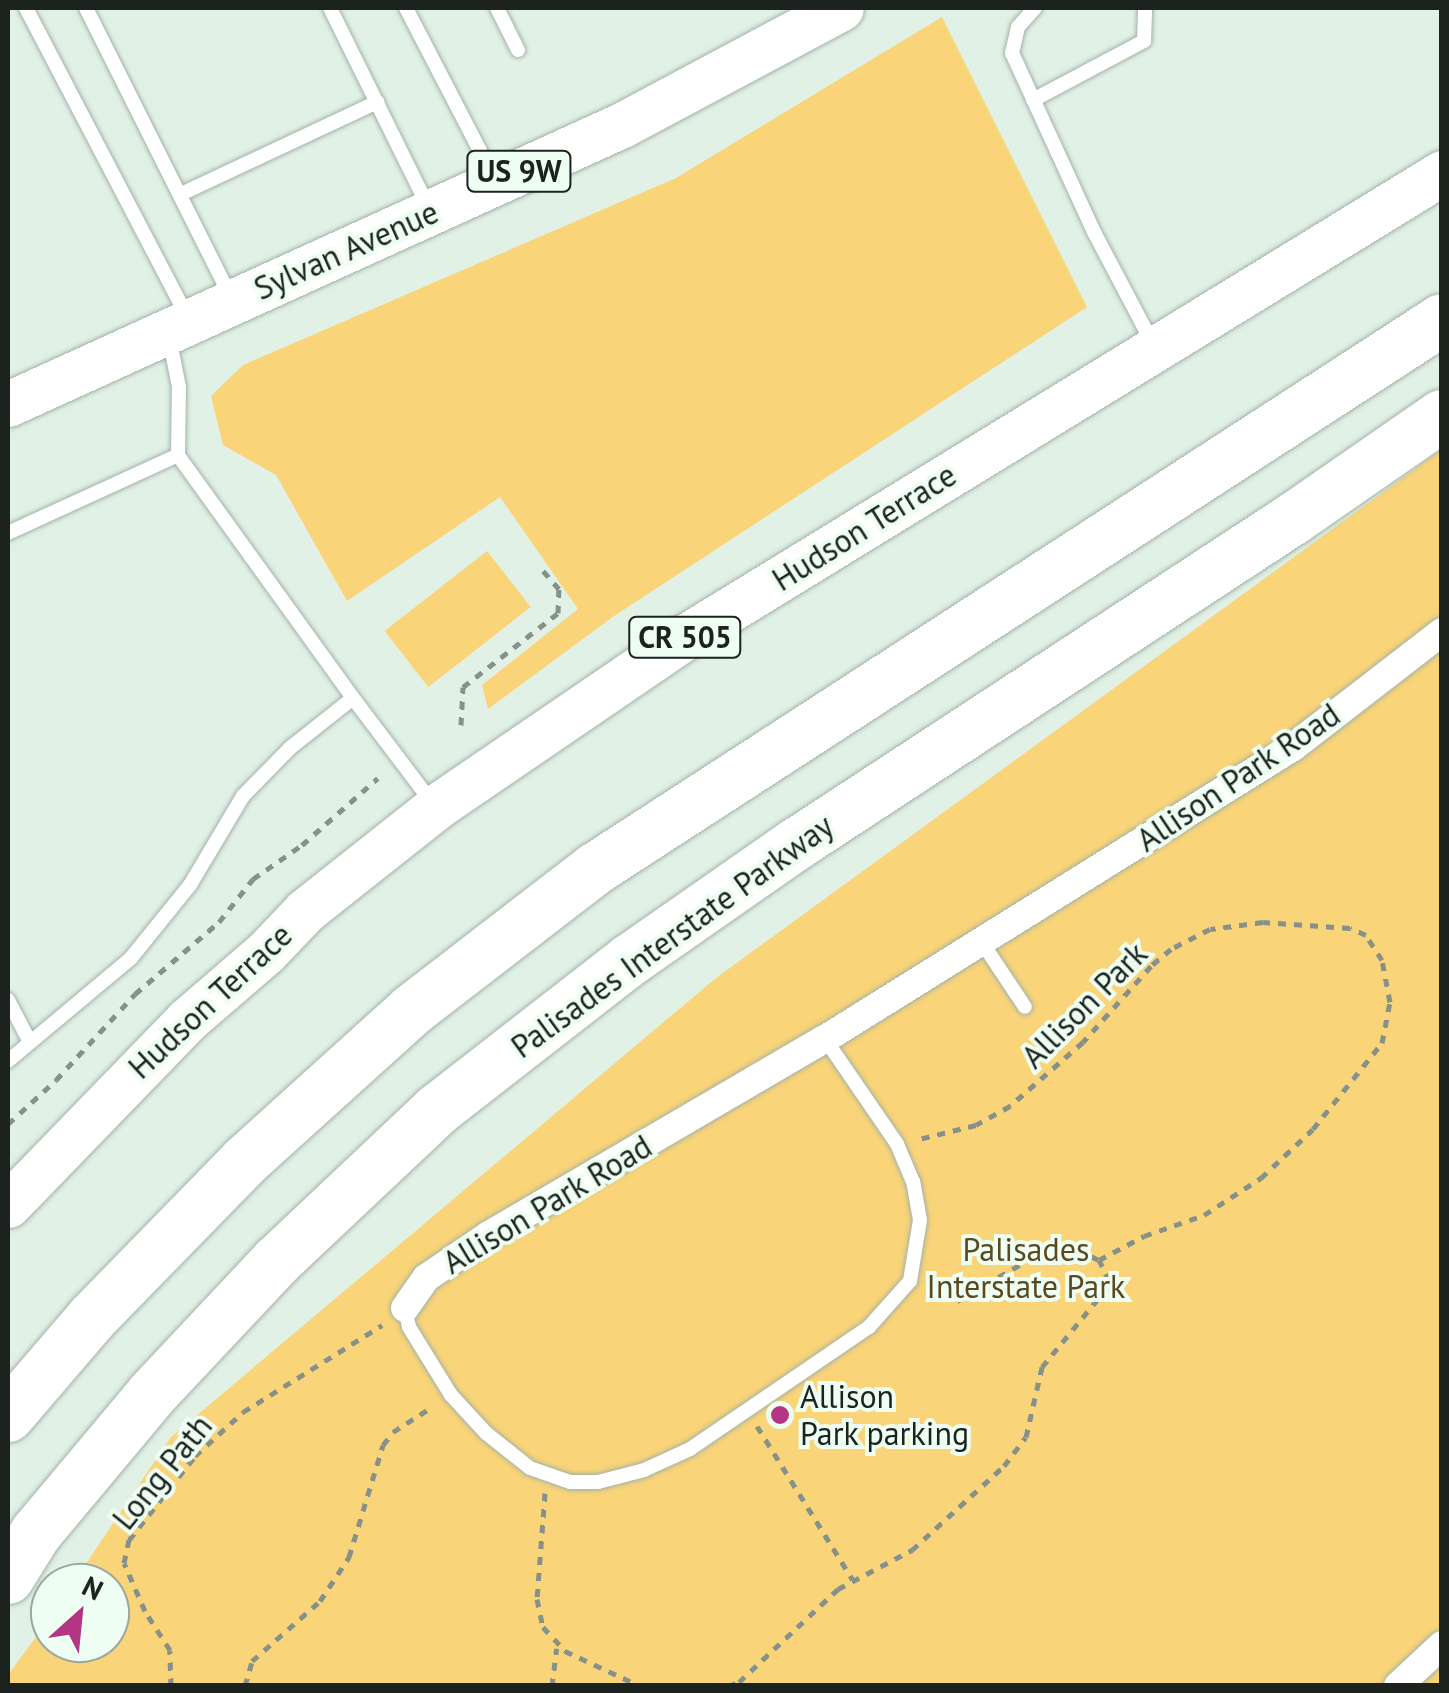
<!DOCTYPE html>
<html>
<head>
<meta charset="utf-8">
<style>
  body { margin:0 }
  #map { position:relative; width:1449px; height:1693px; overflow:hidden; background:#e1f1e6; font-family:"PT Sans",sans-serif }
  div>[style] { position:absolute }
  .green>* { inset:0; background:#f9d478; transform-origin:0 0 }
  .path>* { height:5px; margin-top:-2.5px; transform-origin:0; background:repeating-linear-gradient(90deg,#86918a 0 8px,transparent 0 16px) }
  .roads { filter:drop-shadow(0 0 2px #a3b2a8) drop-shadow(0 0 2px #a3b2a8) }
  .service>* { height:14px; margin:-7px; padding:0 7px; transform-origin:7px; border-radius:7px; background:#fff }
  .minor>* { height:28px; margin:-14px; padding:0 14px; transform-origin:14px; border-radius:14px; background:#fff }
  .primary>* { height:45px; margin:-22.5px; padding:0 22.5px; transform-origin:22.5px; border-radius:22.5px; background:#fff }
  .motorway>* { height:52px; margin:-26px; padding:0 26px; transform-origin:26px; border-radius:26px; background:#fff }
  .dots>* { width:28px; height:28px; translate:-50% -50%; box-sizing:border-box; border:5px solid #eefef3; border-radius:50% }
  span { translate:-50% -50%; white-space:nowrap; text-align:center; line-height:1.15; -webkit-text-stroke:8px #eefef3; paint-order:stroke }
  .shield-label span { padding:2px 8px; background:#eefef3; border:2px solid; border-radius:8px; -webkit-text-stroke-width:0 }
  .shield-label { font-size:30px; color:#1c221e; font-weight:700 }
  .street-label { font-size:32px; color:#1c221e }
  .park-label { font-size:32px; color:#594920 }
  .poi-label { font-size:32px; color:#1c221e }
  .left { translate:0 -50%; text-align:left }
  .frame { position:absolute; inset:0; border:10px solid #1c221e; pointer-events:none }
  .north { position:absolute; left:30px; top:1563px; width:100px; height:100px; box-sizing:border-box; background:#eefef3; border:2px solid #9aa69e; border-radius:50%; rotate:27deg; font-size:28px; font-weight:700; line-height:40px; text-align:center; color:#1c221e }
  .north::after { content:''; display:block; margin:auto; width:35px; height:45px; background:#b43583; clip-path:polygon(50% 0,100% 100%,50% 72%,0 100%) }
</style>
</head>
<body>
<div id="map">
  <div class="green">
    <div style="clip-path:polygon(942px 17px,1087px 307px,614px 616px,488px 709px,482px 685px,578px 609px,500px 497px,347px 601px,276px 475px,223px 445px,211px 396px,243px 365px,676px 178px)"></div>
    <div style="clip-path:polygon(1441px 450px,1441px 1685px,8px 1686px,8px 1675px,50px 1618px,50px 1643px,110px 1643px,110px 1583px,73px 1583px,171px 1437px,716px 978px)"></div>
    <div style="left:487px;top:551px;width:71px;height:130px;rotate:52deg"></div>
  </div>
  <div class="path">
    <div style="left:461px;top:725px;width:38px;rotate:-87deg"></div>
    <div style="left:463px;top:687px;width:120px;rotate:-37.9deg"></div>
    <div style="left:558px;top:613px;width:24px;rotate:-88deg"></div>
    <div style="left:559px;top:589px;width:29px;rotate:-131deg"></div>
    <div style="left:8px;top:1124px;width:65px;rotate:-42.5deg"></div>
    <div style="left:56px;top:1080px;width:117px;rotate:-47.4deg"></div>
    <div style="left:135px;top:994px;width:111px;rotate:-40.6deg"></div>
    <div style="left:219px;top:922px;width:55px;rotate:-51.7deg"></div>
    <div style="left:253px;top:879px;width:60px;rotate:-34.8deg"></div>
    <div style="left:302px;top:845px;width:101px;rotate:-41.4deg"></div>
    <div style="left:931px;top:1290px;width:28px;rotate:23deg"></div>
    <div style="left:957px;top:1301px;width:96px;rotate:-30deg"></div>
    <div style="left:1040px;top:1253px;width:21px;rotate:-11deg"></div>
    <div style="left:1061px;top:1249px;width:16px"></div>
    <div style="left:1077px;top:1249px;width:25px;rotate:27deg"></div>
    <div style="left:757px;top:1426px;width:181px;rotate:58.1deg"></div>
    <div style="left:545px;top:1493px;width:106px;rotate:94.3deg"></div>
    <div style="left:537px;top:1599px;width:29px;rotate:78deg"></div>
    <div style="left:543px;top:1627px;width:33px;rotate:47deg"></div>
    <div style="left:565px;top:1651px;width:83px;rotate:25deg"></div>
    <div style="left:171px;top:1686px;width:36px;rotate:-92deg"></div>
    <div style="left:170px;top:1650px;width:46px;rotate:-122.7deg"></div>
    <div style="left:145px;top:1611px;width:52px;rotate:-113.6deg"></div>
    <div style="left:124px;top:1563px;width:24px;rotate:-78deg"></div>
    <div style="left:129px;top:1540px;width:107px;rotate:-51.8deg"></div>
    <div style="left:195px;top:1456px;width:65px;rotate:-42.5deg"></div>
    <div style="left:243px;top:1412px;width:164px;rotate:-32deg"></div>
    <div style="left:245px;top:1686px;width:26px;rotate:-74deg"></div>
    <div style="left:252px;top:1661px;width:91px;rotate:-41.4deg"></div>
    <div style="left:320px;top:1601px;width:53px;rotate:-56.6deg"></div>
    <div style="left:349px;top:1557px;width:117px;rotate:-73.1deg"></div>
    <div style="left:383px;top:1445px;width:16px;rotate:-52deg"></div>
    <div style="left:393px;top:1432px;width:46px;rotate:-32.7deg"></div>
    <div style="left:552px;top:1686px;width:38px;rotate:-83deg"></div>
    <div style="left:728px;top:1686px;width:12px;rotate:-20deg"></div>
    <div style="left:739px;top:1682px;width:136px;rotate:-43.2deg"></div>
    <div style="left:838px;top:1589px;width:84px;rotate:-27.8deg"></div>
    <div style="left:912px;top:1550px;width:125px;rotate:-42.4deg"></div>
    <div style="left:1004px;top:1466px;width:36px;rotate:-53deg"></div>
    <div style="left:1026px;top:1437px;width:72px;rotate:-77.1deg"></div>
    <div style="left:1042px;top:1367px;width:101px;rotate:-50.6deg"></div>
    <div style="left:1106px;top:1289px;width:9px;rotate:-69deg"></div>
    <div style="left:1109px;top:1281px;width:23px;rotate:-115deg"></div>
    <div style="left:1099px;top:1260px;width:51px;rotate:-28.1deg"></div>
    <div style="left:1144px;top:1236px;width:64px;rotate:-19.3deg"></div>
    <div style="left:1204px;top:1215px;width:68px;rotate:-33deg"></div>
    <div style="left:1261px;top:1178px;width:71px;rotate:-43.3deg"></div>
    <div style="left:1313px;top:1129px;width:110px;rotate:-51.3deg"></div>
    <div style="left:1382px;top:1043px;width:42px;rotate:-79deg"></div>
    <div style="left:1390px;top:1002px;width:43px;rotate:-100.8deg"></div>
    <div style="left:1382px;top:960px;width:30px;rotate:-123deg"></div>
    <div style="left:1366px;top:935px;width:17px;rotate:-156deg"></div>
    <div style="left:1350px;top:928px;width:87px;rotate:-176.1deg"></div>
    <div style="left:1263px;top:922px;width:53px;rotate:172.5deg"></div>
    <div style="left:1210px;top:929px;width:44px;rotate:152.9deg"></div>
    <div style="left:1171px;top:949px;width:26px;rotate:140deg"></div>
    <div style="left:1151px;top:966px;width:102px;rotate:131.8deg"></div>
    <div style="left:1083px;top:1042px;width:97px;rotate:138.8deg"></div>
    <div style="left:1010px;top:1106px;width:39px;rotate:151deg"></div>
    <div style="left:976px;top:1125px;width:59px;rotate:166.2deg"></div>
  </div>
  <div class="roads">
    <div class="service">
      <div style="left:26px;top:8px;width:348px;rotate:62.4deg"></div>
      <div style="left:86px;top:8px;width:324px;rotate:63.4deg"></div>
      <div style="left:330px;top:8px;width:221px;rotate:63.7deg"></div>
      <div style="left:406px;top:8px;width:189px;rotate:62.6deg"></div>
      <div style="left:497px;top:8px;width:47px;rotate:63.4deg"></div>
      <div style="left:1035px;top:8px;width:25px;rotate:132deg"></div>
      <div style="left:1018px;top:27px;width:27px;rotate:103deg"></div>
      <div style="left:1012px;top:53px;width:199px;rotate:65.4deg"></div>
      <div style="left:1095px;top:234px;width:122px;rotate:62.2deg"></div>
      <div style="left:1033px;top:100px;width:126px;rotate:-28deg"></div>
      <div style="left:1144px;top:41px;width:33px;rotate:-88deg"></div>
      <div style="left:181px;top:194px;width:217px;rotate:-25.1deg"></div>
      <div style="left:8px;top:533px;width:187px;rotate:-24.6deg"></div>
      <div style="left:353px;top:698px;width:129px;rotate:52.9deg"></div>
      <div style="left:981px;top:941px;width:79px;rotate:56.3deg"></div>
      <div style="left:8px;top:1000px;width:47px;rotate:62.4deg"></div>
      <div style="left:8px;top:1061px;width:160px;rotate:-39.9deg"></div>
      <div style="left:131px;top:958px;width:94px;rotate:-51.1deg"></div>
      <div style="left:190px;top:885px;width:104px;rotate:-59.2deg"></div>
      <div style="left:243px;top:796px;width:67px;rotate:-45.6deg"></div>
      <div style="left:290px;top:748px;width:80px;rotate:-38.4deg"></div>
      <div style="left:353px;top:698px;width:299px;rotate:-125.8deg"></div>
      <div style="left:178px;top:455px;width:68px;rotate:-89.2deg"></div>
      <div style="left:179px;top:387px;width:51px;rotate:-101.3deg"></div>
      <div style="left:405px;top:1308px;width:19px;rotate:78deg"></div>
      <div style="left:409px;top:1327px;width:80px;rotate:58.3deg"></div>
      <div style="left:451px;top:1395px;width:52px;rotate:47.4deg"></div>
      <div style="left:486px;top:1433px;width:56px;rotate:38.5deg"></div>
      <div style="left:530px;top:1468px;width:42px;rotate:19.3deg"></div>
      <div style="left:570px;top:1482px;width:28px"></div>
      <div style="left:598px;top:1482px;width:48px;rotate:-14.6deg"></div>
      <div style="left:644px;top:1470px;width:51px;rotate:-24.5deg"></div>
      <div style="left:690px;top:1449px;width:217px;rotate:-34.3deg"></div>
      <div style="left:869px;top:1327px;width:62px;rotate:-48.3deg"></div>
      <div style="left:910px;top:1281px;width:62px;rotate:-80.7deg"></div>
      <div style="left:920px;top:1220px;width:39px;rotate:-100deg"></div>
      <div style="left:913px;top:1182px;width:41px;rotate:-112.8deg"></div>
      <div style="left:897px;top:1144px;width:127px;rotate:-124.4deg"></div>
    </div>
    <div class="minor">
      <div style="left:405px;top:1308px;width:37px;rotate:-55deg"></div>
      <div style="left:426px;top:1278px;width:76px;rotate:-34.3deg"></div>
      <div style="left:489px;top:1235px;width:389px;rotate:-30.3deg"></div>
      <div style="left:825px;top:1039px;width:552px;rotate:-31.96deg"></div>
      <div style="left:1293px;top:747px;width:188px;rotate:-37.7deg"></div>
      <div style="left:1398px;top:1686px;width:60px;rotate:-43deg"></div>
    </div>
    <div class="primary">
      <div style="left:8px;top:404px;width:674px;rotate:-24.44deg"></div>
      <div style="left:622px;top:125px;width:248px;rotate:-28.1deg"></div>
      <div style="left:8px;top:1205px;width:256px;rotate:-45.9deg"></div>
      <div style="left:186px;top:1021px;width:106px;rotate:-40.8deg"></div>
      <div style="left:266px;top:952px;width:57px;rotate:-46.4deg"></div>
      <div style="left:305px;top:911px;width:167px;rotate:-38.4deg"></div>
      <div style="left:436px;top:807px;width:301px;rotate:-34.3deg"></div>
      <div style="left:685px;top:637px;width:888px;rotate:-31.51deg"></div>
    </div>
    <div class="motorway">
      <div style="left:8px;top:1416px;width:129px;rotate:-49.4deg"></div>
      <div style="left:92px;top:1318px;width:219px;rotate:-45.7deg"></div>
      <div style="left:245px;top:1161px;width:225px;rotate:-42.1deg"></div>
      <div style="left:412px;top:1010px;width:231px;rotate:-37.6deg"></div>
      <div style="left:595px;top:869px;width:1009px;rotate:-32.95deg"></div>
      <div style="left:8px;top:1578px;width:53px;rotate:-58.1deg"></div>
      <div style="left:36px;top:1533px;width:182px;rotate:-50.1deg"></div>
      <div style="left:153px;top:1393px;width:181px;rotate:-46.8deg"></div>
      <div style="left:277px;top:1261px;width:220px;rotate:-43.3deg"></div>
      <div style="left:437px;top:1110px;width:244px;rotate:-37.9deg"></div>
      <div style="left:630px;top:960px;width:201px;rotate:-34.9deg"></div>
      <div style="left:795px;top:845px;width:595px;rotate:-33.21deg"></div>
      <div style="left:1293px;top:519px;width:181px;rotate:-34.7deg"></div>
    </div>
  </div>
  <div class="dots">
    <div style="left:780px;top:1415px;background:#b43583"></div>
  </div>
  <div class="shield-label">
    <span style="left:519px;top:171px">US 9W</span>
    <span style="left:685px;top:637px">CR 505</span>
  </div>
  <div class="street-label">
    <span style="left:346px;top:250px;rotate:-24deg">Sylvan Avenue</span>
    <span style="left:864px;top:527px;rotate:-32deg">Hudson Terrace</span>
    <span style="left:1238px;top:777px;rotate:-34deg">Allison Park Road</span>
    <span style="left:672px;top:936px;rotate:-36deg">Palisades Interstate Parkway</span>
    <span style="left:210px;top:1001px;rotate:-43deg">Hudson Terrace</span>
    <span style="left:1084px;top:1005px;rotate:-45deg">Allison Park</span>
    <span style="left:547px;top:1204px;rotate:-31deg">Allison Park Road</span>
    <span style="left:162px;top:1472px;rotate:-51deg">Long Path</span>
  </div>
  <div class="park-label">
    <span style="left:1026px;top:1268px">Palisades<br>Interstate Park</span>
  </div>
  <div class="poi-label">
    <span class="left" style="left:800px;top:1415px">Allison<br>Park parking</span>
  </div>
  <div class="frame"></div>
  <div class="north">N</div>
</div>
</body>
</html>
